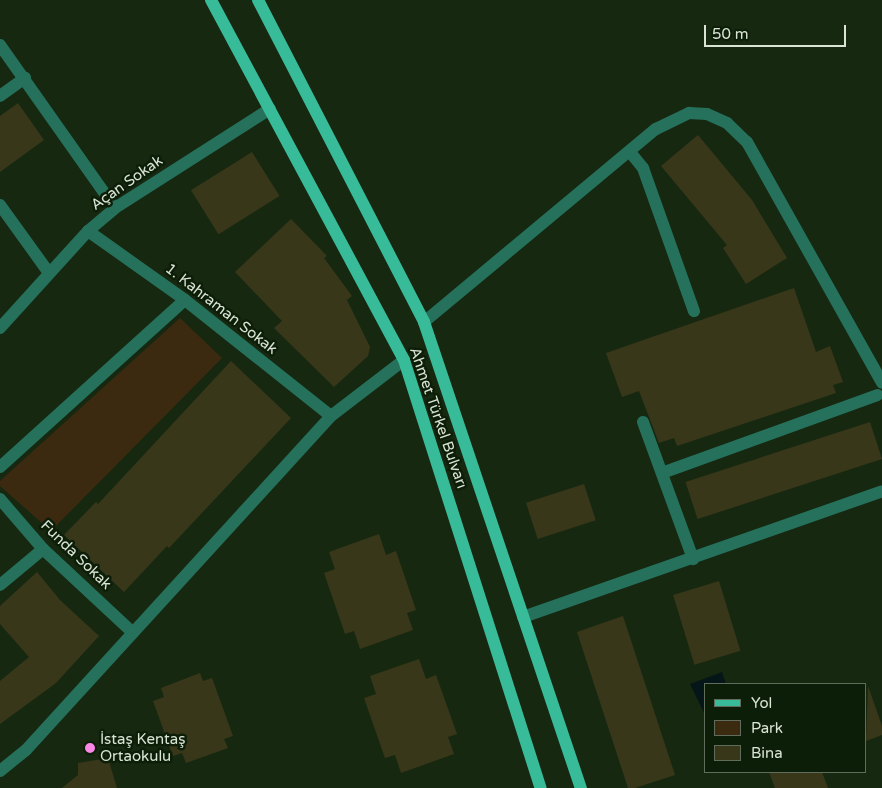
<!DOCTYPE html>
<html>
<head>
<meta charset="utf-8">
<style>
  body { margin:0 }
  #map { position:relative; width:882px; height:788px; overflow:hidden; background:#172811; font-family:"Varela Round",sans-serif }
  div>[style] { position:absolute }
  .green>* { inset:0; background:#3c2a10 }
  .water>* { inset:0; background:#051618 }
  .building>* { inset:0; background:#393719; transform-origin:0 0 }
  .minor>* { height:12px; margin:-6px; padding:0 6px; transform-origin:6px; border-radius:6px; background:#25715c }
  .major>* { height:12px; margin:-6px; padding:0 6px; transform-origin:6px; border-radius:6px; background:#38bb98 }
  .dots>* { width:14px; height:14px; translate:-50% -50%; box-sizing:border-box; border:2px solid #0d1e08; border-radius:50% }
  span { translate:-50% -50%; white-space:nowrap; text-align:center; line-height:1.15; -webkit-text-stroke:5px #0d1e08; paint-order:stroke }
  .street-label { font-size:15px; color:#d9e4d5 }
  .poi-label { font-size:15px; color:#d9e4d5 }
  .left { translate:0 -50%; text-align:left }
  .legend { position:absolute; left:704px; top:683px; width:162px; height:90px; box-sizing:border-box; background:#0d1e08; border:1px solid #5f6d5a; margin:0; padding:6px 9px; list-style:none; font-size:15px; color:#d9e4d5 }
  .legend li { display:flex; align-items:center; gap:10px; height:25px }
  .legend b { width:25px; border:1px solid #5f6d5a }
  .scale { position:absolute; left:704px; top:25px; width:142px; height:22px; box-sizing:border-box; border:2px solid #d9e4d5; border-top:0; padding-left:6px; font-size:15px; line-height:18px; white-space:nowrap; color:#d9e4d5; -webkit-text-stroke:4px #0d1e08; paint-order:stroke }
</style>
</head>
<body>
<div id="map">
  <div class="green">
    <div style="clip-path:polygon(180px 318px,222px 358px,51px 531px,0 486px,0 481px)"></div>
  </div>
  <div class="water">
    <div style="clip-path:polygon(722px 672px,726px 684px,706px 684px,706px 717px,690px 684px)"></div>
  </div>
  <div class="building">
    <div style="clip-path:polygon(18px 103px,44px 140px,0 172px,0 116px)"></div>
    <div style="clip-path:polygon(698px 135px,752px 200px,787px 258px,746px 284px,723px 248px,727px 245px,661px 166px)"></div>
    <div style="left:252px;top:152px;width:52px;height:72px;rotate:58deg"></div>
    <div style="clip-path:polygon(291px 219px,327px 256px,324px 258px,352px 296px,347px 300px,370px 347px,368px 356px,334px 387px,274px 328px,282px 321px,235px 272px)"></div>
    <div style="clip-path:polygon(794px 288px,816px 352px,830px 346px,843px 382px,833px 385px,836px 393px,677px 446px,674px 438px,659px 443px,639px 391px,622px 397px,606px 353px)"></div>
    <div style="clip-path:polygon(231px 361px,291px 418px,169px 548px,167px 546px,124px 592px,64px 535px,96px 502px,98px 504px)"></div>
    <div style="left:870px;top:422px;width:39px;height:194px;rotate:72deg"></div>
    <div style="left:584px;top:484px;width:38px;height:61px;rotate:72deg"></div>
    <div style="clip-path:polygon(379px 534px,386px 555px,396px 551px,416px 610px,407px 613px,413px 630px,360px 649px,354px 631px,345px 634px,324px 573px,335px 569px,329px 552px)"></div>
    <div style="clip-path:polygon(37px 572px,60px 600px,99px 636px,56px 683px,0 724px,0 681px,29px 657px,0 624px,0 606px)"></div>
    <div style="left:719px;top:581px;width:73px;height:48px;rotate:73deg"></div>
    <div style="clip-path:polygon(623px 616px,675px 775px,635px 788px,628px 788px,577px 632px)"></div>
    <div style="clip-path:polygon(419px 659px,426px 679px,436px 675px,457px 734px,448px 737px,454px 754px,401px 773px,395px 755px,385px 758px,364px 698px,376px 694px,370px 676px)"></div>
    <div style="clip-path:polygon(200px 673px,203px 681px,212px 678px,233px 736px,224px 739px,228px 748px,186px 763px,182px 753px,173px 756px,153px 701px,164px 697px,161px 688px)"></div>
    <div style="clip-path:polygon(868px 686px,882px 726px,882px 735px,866px 741px)"></div>
    <div style="clip-path:polygon(108px 758px,117px 788px,62px 788px,78px 775px,78px 763px)"></div>
    <div style="clip-path:polygon(769px 772px,822px 772px,828px 788px,775px 788px)"></div>
  </div>
  <div class="minor">
    <div style="left:0;top:45px;width:199px;rotate:54.8deg"></div>
    <div style="left:0;top:96px;width:31px;rotate:-36deg"></div>
    <div style="left:630px;top:152px;width:21px;rotate:51deg"></div>
    <div style="left:643px;top:168px;width:152px;rotate:70.4deg"></div>
    <div style="left:0;top:205px;width:84px;rotate:54.2deg"></div>
    <div style="left:88px;top:231px;width:119px;rotate:35.4deg"></div>
    <div style="left:185px;top:300px;width:186px;rotate:38.5deg"></div>
    <div style="left:424px;top:322px;width:302px;rotate:-39.8deg"></div>
    <div style="left:656px;top:129px;width:37px;rotate:-26deg"></div>
    <div style="left:689px;top:113px;width:18px;rotate:3deg"></div>
    <div style="left:707px;top:114px;width:22px;rotate:24deg"></div>
    <div style="left:727px;top:123px;width:28px;rotate:44deg"></div>
    <div style="left:747px;top:142px;width:276px;rotate:60.7deg"></div>
    <div style="left:0;top:328px;width:131px;rotate:-47.8deg"></div>
    <div style="left:88px;top:231px;width:35px;rotate:-40deg"></div>
    <div style="left:115px;top:208px;width:184px;rotate:-32.6deg"></div>
    <div style="left:643px;top:422px;width:146px;rotate:69.9deg"></div>
    <div style="left:0;top:467px;width:249px;rotate:-42.1deg"></div>
    <div style="left:662px;top:473px;width:229px;rotate:-19.9deg"></div>
    <div style="left:0;top:499px;width:66px;rotate:49.3deg"></div>
    <div style="left:43px;top:549px;width:122px;rotate:43deg"></div>
    <div style="left:0;top:585px;width:56px;rotate:-39.9deg"></div>
    <div style="left:523px;top:617px;width:380px;rotate:-19.3deg"></div>
    <div style="left:0;top:771px;width:33px;rotate:-39deg"></div>
    <div style="left:26px;top:750px;width:452px;rotate:-47.6deg"></div>
    <div style="left:331px;top:416px;width:92px;rotate:-37.5deg"></div>
  </div>
  <div class="major">
    <div style="left:211px;top:0;width:408px;rotate:61.8deg"></div>
    <div style="left:404px;top:360px;width:449px;rotate:72.3deg"></div>
    <div style="left:258px;top:0;width:362px;rotate:62.7deg"></div>
    <div style="left:424px;top:322px;width:492px;rotate:71.4deg"></div>
  </div>
  <div class="dots">
    <div style="left:90px;top:748px;background:#fb87e6"></div>
  </div>
  <div class="street-label">
    <span style="left:127px;top:183px;rotate:-35deg">Açan Sokak</span>
    <span style="left:221px;top:309px;rotate:38deg">1. Kahraman Sokak</span>
    <span style="left:438px;top:418px;rotate:71deg">Ahmet Türkel Bulvarı</span>
    <span style="left:76px;top:555px;rotate:44deg">Funda Sokak</span>
  </div>
  <div class="poi-label">
    <span class="left" style="left:100px;top:748px">İstaş Kentaş<br>Ortaokulu</span>
  </div>
  <ul class="legend">
  <li><b style="height:6px;background:#38bb98"></b>Yol</li>
  <li><b style="height:14px;background:#3c2a10"></b>Park</li>
  <li><b style="height:14px;background:#393719"></b>Bina</li>
  </ul>
  <div class="scale">50 m</div>
</div>
</body>
</html>
